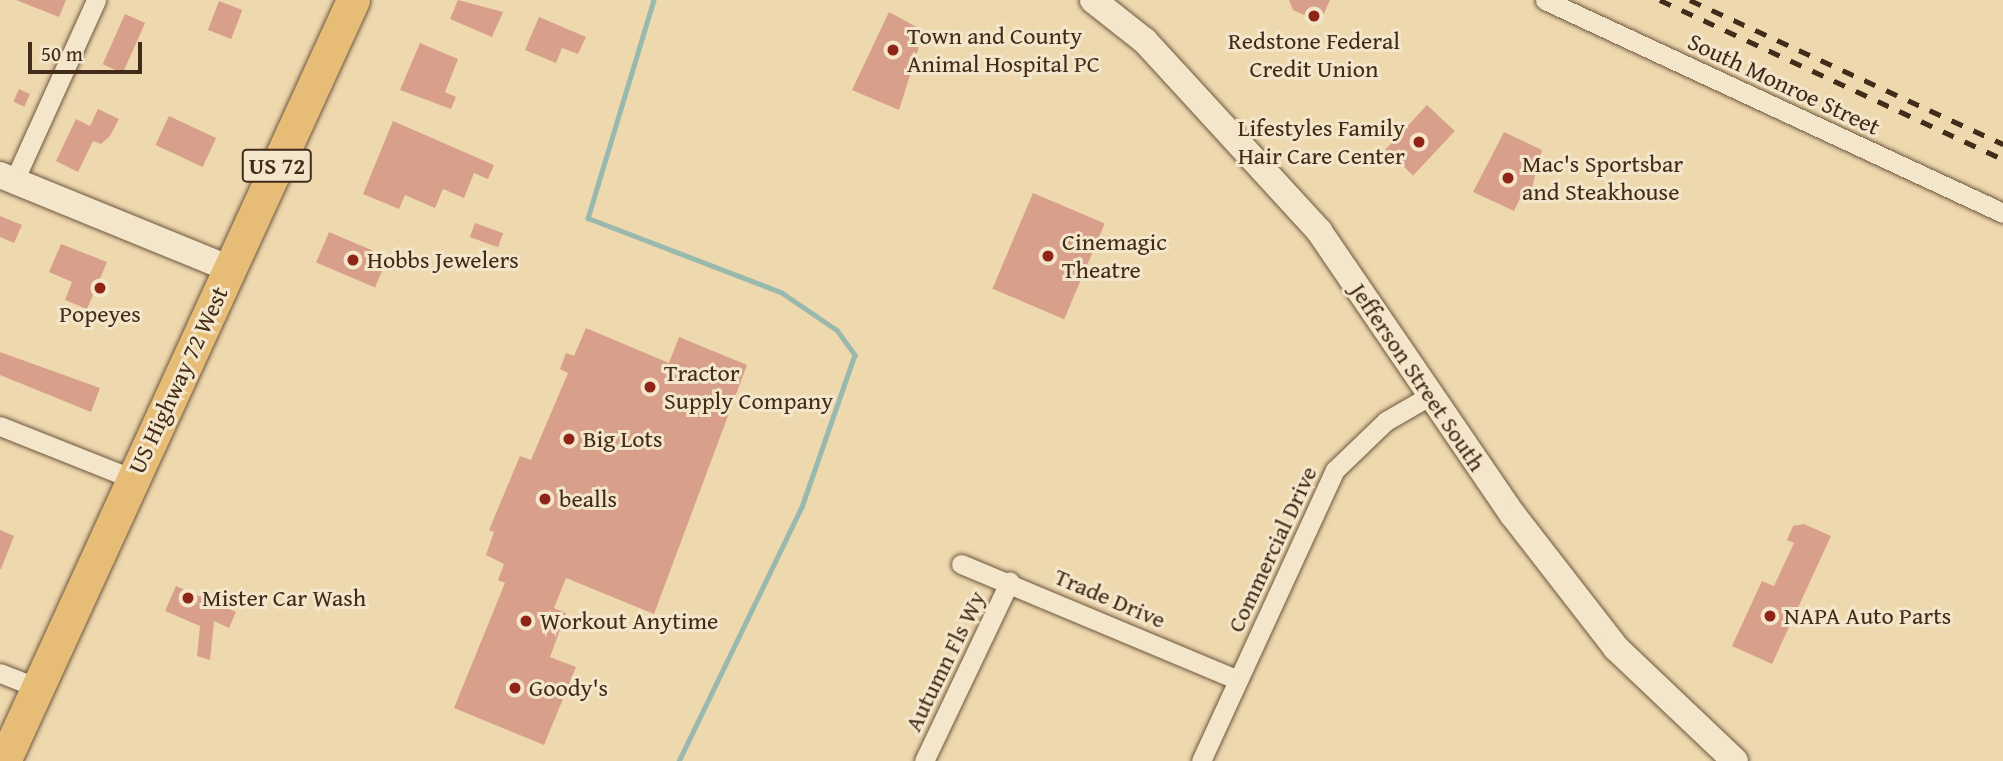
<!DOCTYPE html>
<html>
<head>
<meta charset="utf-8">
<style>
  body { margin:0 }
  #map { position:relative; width:2003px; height:761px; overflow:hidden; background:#eed8ae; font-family:"Gentium Book Plus",serif }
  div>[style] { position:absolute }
  .stream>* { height:4.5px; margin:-2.25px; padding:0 2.25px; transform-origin:2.25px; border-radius:2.25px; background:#99b9af }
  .building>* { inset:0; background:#d8a08a; transform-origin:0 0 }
  .roads { filter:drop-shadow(0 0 2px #6d563e) drop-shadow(0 0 2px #6d563e) }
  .street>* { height:19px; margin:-9.5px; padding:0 9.5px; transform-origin:9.5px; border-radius:9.5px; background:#f4e6ca }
  .secondary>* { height:26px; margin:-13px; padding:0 13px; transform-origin:13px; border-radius:13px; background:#f4e6ca }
  .highway>* { height:33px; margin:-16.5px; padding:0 16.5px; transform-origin:16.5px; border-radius:16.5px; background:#e7bc77 }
  .rail>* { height:4.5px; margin-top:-2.25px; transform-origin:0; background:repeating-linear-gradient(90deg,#422b19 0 12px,transparent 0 24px) }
  .dots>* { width:19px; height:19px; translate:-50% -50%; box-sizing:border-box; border:4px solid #f4e6ca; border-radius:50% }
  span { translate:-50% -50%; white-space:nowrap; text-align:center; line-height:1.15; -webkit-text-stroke:6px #f4e6ca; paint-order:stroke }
  .shield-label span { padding:2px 5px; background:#f4e6ca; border:2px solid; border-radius:5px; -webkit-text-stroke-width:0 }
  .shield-label { font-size:23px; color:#422b19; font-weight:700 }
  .poi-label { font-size:24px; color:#422b19 }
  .left { translate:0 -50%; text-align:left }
  .right { translate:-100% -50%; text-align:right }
  .street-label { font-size:24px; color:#422b19 }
  .scale { position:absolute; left:28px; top:42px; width:114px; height:32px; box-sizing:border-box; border:4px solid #422b19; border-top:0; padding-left:9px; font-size:21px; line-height:24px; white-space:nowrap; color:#422b19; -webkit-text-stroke:5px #f4e6ca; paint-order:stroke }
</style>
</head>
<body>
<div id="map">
  <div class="stream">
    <div style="left:654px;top:0;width:228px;rotate:106.8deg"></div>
    <div style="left:588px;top:218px;width:207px;rotate:21deg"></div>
    <div style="left:781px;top:292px;width:68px;rotate:34.2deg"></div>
    <div style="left:837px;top:330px;width:31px;rotate:54deg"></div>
    <div style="left:855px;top:355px;width:161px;rotate:109.2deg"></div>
    <div style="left:802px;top:507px;width:282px;rotate:115.8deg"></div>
  </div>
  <div class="building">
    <div style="clip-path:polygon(16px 0,66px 0,59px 17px)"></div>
    <div style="clip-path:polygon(458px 0,503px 12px,492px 37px,450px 19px)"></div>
    <div style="clip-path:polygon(1289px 0,1330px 0,1320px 22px,1293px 10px)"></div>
    <div style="left:219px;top:1px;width:25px;height:31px;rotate:21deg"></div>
    <div style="clip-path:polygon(889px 12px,924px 31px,899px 110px,852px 90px)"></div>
    <div style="left:125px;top:14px;width:22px;height:55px;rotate:24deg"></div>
    <div style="clip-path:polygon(539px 17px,586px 37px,578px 54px,562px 48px,556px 63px,525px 50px)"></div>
    <div style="clip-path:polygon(420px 43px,458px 59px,445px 92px,456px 97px,451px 109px,400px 90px)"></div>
    <div style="left:19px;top:89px;width:12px;height:14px;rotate:24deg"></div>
    <div style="left:1427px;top:105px;width:38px;height:61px;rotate:43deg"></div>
    <div style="clip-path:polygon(98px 109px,119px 119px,110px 136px,101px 144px,93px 141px,78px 172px,56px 161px,76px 119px,90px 126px)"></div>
    <div style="left:169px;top:116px;width:52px;height:32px;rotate:25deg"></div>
    <div style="clip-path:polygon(393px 121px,494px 165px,488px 179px,474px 173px,464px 198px,443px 189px,435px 208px,405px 195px,399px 209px,363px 194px)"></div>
    <div style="clip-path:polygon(1504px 132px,1542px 150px,1531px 191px,1525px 188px,1514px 211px,1473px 192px)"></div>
    <div style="left:1033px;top:193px;width:78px;height:104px;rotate:23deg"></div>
    <div style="clip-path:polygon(0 216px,22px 225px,14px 243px,0 237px)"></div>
    <div style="left:475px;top:223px;width:30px;height:15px;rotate:20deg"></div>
    <div style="left:329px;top:232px;width:64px;height:33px;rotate:23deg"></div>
    <div style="clip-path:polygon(61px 244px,107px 262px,87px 309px,65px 300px,72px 282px,49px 272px)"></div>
    <div style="clip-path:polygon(586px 328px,669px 363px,679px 337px,747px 365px,654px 614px,566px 578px,554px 608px,566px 613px,550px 657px,576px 667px,544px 745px,454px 708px,505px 583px,498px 580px,504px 564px,486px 555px,494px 532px,489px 530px,520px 456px,531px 460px,568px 373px,560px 369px,566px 353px,574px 356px)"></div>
    <div style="clip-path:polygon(0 352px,100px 388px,91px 412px,0 375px)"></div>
    <div style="clip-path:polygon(1804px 524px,1831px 536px,1772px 664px,1732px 646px,1762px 581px,1774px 586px,1794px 543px,1787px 540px,1793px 526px)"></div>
    <div style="clip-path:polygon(0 530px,14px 536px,1px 569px,0 569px)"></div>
    <div style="clip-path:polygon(176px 586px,236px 612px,229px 628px,214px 621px,210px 660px,197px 656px,200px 626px,165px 611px)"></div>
  </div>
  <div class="roads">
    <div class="street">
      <div style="left:1545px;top:0;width:505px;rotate:24.94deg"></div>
      <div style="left:14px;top:181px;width:199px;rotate:-65.6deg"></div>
      <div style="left:0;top:426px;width:143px;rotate:21.7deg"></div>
      <div style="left:961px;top:564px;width:300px;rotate:22.7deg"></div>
      <div style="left:0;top:673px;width:41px;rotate:21.5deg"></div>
      <div style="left:924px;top:761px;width:199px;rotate:-64.5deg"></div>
      <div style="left:1201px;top:761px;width:320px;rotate:-65.3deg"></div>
      <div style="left:1335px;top:470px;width:71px;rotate:-43.9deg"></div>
      <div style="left:1386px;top:421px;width:52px;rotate:-30deg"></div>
    </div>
    <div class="secondary">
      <div style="left:1093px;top:0;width:66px;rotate:38.3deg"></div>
      <div style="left:1145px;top:41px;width:258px;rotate:47.5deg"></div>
      <div style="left:1319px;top:231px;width:344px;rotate:55.7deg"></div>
      <div style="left:1513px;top:515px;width:168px;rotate:52.2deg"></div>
      <div style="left:1616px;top:648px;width:164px;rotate:43.5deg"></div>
      <div style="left:0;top:175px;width:248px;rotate:22.2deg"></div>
    </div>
    <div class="highway">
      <div style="left:4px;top:761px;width:837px;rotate:-65.36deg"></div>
    </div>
  </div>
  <div class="rail">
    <div style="left:1660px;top:0;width:378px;rotate:24.9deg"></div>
    <div style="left:1690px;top:0;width:345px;rotate:24.7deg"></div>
  </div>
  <div class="dots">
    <div style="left:1314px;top:16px;background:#8f2418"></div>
    <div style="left:893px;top:50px;background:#8f2418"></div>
    <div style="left:1419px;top:142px;background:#8f2418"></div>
    <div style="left:1508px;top:178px;background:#8f2418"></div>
    <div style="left:1048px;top:256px;background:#8f2418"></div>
    <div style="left:353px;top:260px;background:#8f2418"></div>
    <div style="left:100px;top:288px;background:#8f2418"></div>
    <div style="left:650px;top:387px;background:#8f2418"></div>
    <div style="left:569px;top:439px;background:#8f2418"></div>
    <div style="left:545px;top:499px;background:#8f2418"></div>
    <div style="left:188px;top:598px;background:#8f2418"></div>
    <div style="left:1770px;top:616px;background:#8f2418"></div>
    <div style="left:526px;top:621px;background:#8f2418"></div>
    <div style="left:515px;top:688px;background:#8f2418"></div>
  </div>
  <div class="shield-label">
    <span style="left:277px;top:166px">US 72</span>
  </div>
  <div class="poi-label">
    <span class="left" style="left:907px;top:50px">Town and County<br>Animal Hospital PC</span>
    <span style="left:1314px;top:55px">Redstone Federal<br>Credit Union</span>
    <span class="right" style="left:1405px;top:142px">Lifestyles Family<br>Hair Care Center</span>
    <span class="left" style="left:1522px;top:178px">Mac's Sportsbar<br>and Steakhouse</span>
    <span class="left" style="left:1062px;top:256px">Cinemagic<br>Theatre</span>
    <span class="left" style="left:367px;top:260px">Hobbs Jewelers</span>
    <span style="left:100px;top:314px">Popeyes</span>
    <span class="left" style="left:664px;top:387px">Tractor<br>Supply Company</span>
    <span class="left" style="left:583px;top:439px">Big Lots</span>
    <span class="left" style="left:559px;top:499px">bealls</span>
    <span class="left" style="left:202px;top:598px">Mister Car Wash</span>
    <span class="left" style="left:1784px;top:616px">NAPA Auto Parts</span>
    <span class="left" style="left:540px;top:621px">Workout Anytime</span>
    <span class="left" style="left:529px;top:688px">Goody's</span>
  </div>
  <div class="street-label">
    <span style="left:1784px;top:84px;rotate:25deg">South Monroe Street</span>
    <span style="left:1418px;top:377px;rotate:56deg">Jefferson Street South</span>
    <span style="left:178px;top:380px;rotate:-65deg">US Highway 72 West</span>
    <span style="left:1272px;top:549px;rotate:-65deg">Commercial Drive</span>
    <span style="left:1110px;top:598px;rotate:23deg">Trade Drive</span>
    <span style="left:945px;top:661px;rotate:-64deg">Autumn Fls Wy</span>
  </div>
  <div class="scale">50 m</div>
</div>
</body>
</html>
